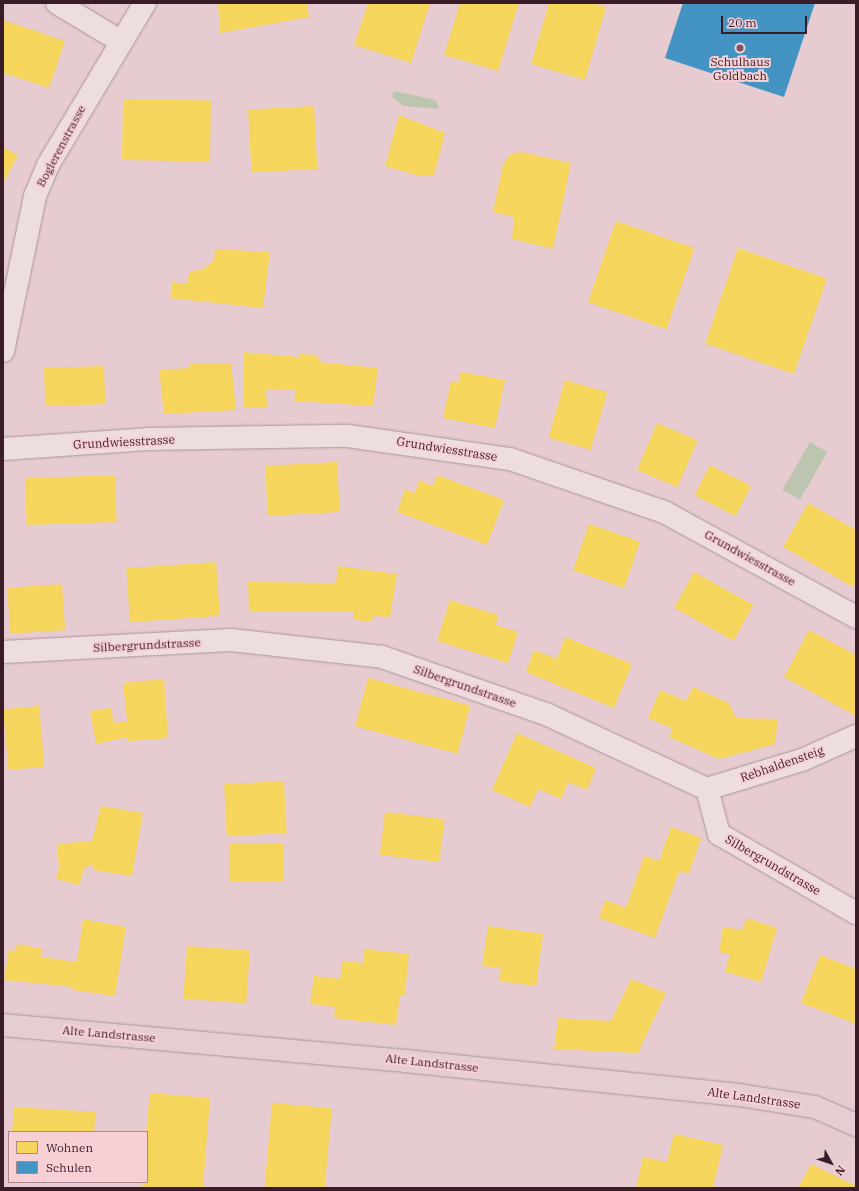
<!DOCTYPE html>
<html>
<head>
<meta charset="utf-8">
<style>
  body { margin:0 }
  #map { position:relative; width:859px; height:1191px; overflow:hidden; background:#e6cbd0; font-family:"IBM Plex Serif",serif }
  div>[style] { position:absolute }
  .water>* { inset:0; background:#bbc5b0; transform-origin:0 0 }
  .homes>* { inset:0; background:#f6d55c; transform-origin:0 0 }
  .schools>* { inset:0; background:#4393c3 }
  .roads { filter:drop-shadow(0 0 1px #ab959a) drop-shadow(0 0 1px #ab959a) }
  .minor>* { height:22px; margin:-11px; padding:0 11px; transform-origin:11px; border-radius:11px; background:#eddddf }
  .major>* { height:22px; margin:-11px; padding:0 11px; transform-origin:11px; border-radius:11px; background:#e5ced2 }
  .dots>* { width:11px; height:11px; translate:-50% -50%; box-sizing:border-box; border:2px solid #f7d0d6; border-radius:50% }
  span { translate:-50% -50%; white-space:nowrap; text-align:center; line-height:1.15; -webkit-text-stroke:4px #f7d0d6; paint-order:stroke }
  .poi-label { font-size:12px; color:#391c27 }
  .street-label { font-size:12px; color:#391c27 }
  .frame { position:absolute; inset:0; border:4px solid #391c27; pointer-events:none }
  .legend { position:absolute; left:8px; top:1131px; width:140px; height:52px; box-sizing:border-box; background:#f7d0d6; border:1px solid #ab8890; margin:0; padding:5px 7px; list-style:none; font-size:12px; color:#391c27 }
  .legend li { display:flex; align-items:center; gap:8px; height:20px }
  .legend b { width:20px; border:1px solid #ab8890 }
  .north { position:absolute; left:811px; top:1143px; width:40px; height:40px; -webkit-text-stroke:3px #f7d0d6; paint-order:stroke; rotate:130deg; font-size:11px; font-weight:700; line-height:16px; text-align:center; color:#391c27 }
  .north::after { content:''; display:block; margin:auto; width:14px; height:18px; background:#391c27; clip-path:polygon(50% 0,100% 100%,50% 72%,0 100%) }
  .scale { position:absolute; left:721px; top:16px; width:86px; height:18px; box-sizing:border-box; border:2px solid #391c27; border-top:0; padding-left:5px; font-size:12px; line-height:14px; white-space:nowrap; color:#391c27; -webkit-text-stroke:3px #f7d0d6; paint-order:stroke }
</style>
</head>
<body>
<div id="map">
  <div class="water">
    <div style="clip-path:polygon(394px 91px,436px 100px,439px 109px,404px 106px,392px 97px)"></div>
    <div style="left:810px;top:442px;width:20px;height:55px;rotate:30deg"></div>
  </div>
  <div class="homes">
    <div style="clip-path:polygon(218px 3px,307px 3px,309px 17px,220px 33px)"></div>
    <div style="clip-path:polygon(368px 3px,430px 3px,411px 63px,354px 45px)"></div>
    <div style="clip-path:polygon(460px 3px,519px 3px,498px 71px,444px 55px)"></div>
    <div style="clip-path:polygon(549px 3px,593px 3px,606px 7px,585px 80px,531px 64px)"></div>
    <div style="clip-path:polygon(3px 20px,65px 41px,49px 88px,3px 73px)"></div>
    <div style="left:123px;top:99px;width:88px;height:61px;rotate:1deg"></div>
    <div style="left:314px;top:106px;width:63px;height:66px;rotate:87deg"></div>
    <div style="clip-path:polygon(399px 115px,445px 133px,434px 175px,416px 175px,385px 166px)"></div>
    <div style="clip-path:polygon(3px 147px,18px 155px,3px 183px)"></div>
    <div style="clip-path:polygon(521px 152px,571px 163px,553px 249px,512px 239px,514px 217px,493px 212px,503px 165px,509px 155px)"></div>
    <div style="left:616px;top:221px;width:83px;height:86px;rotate:19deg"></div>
    <div style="left:738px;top:248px;width:94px;height:101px;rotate:19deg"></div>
    <div style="clip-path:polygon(215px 249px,270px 252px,263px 308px,170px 298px,172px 282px,187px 284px,190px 271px,202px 270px,214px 260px)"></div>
    <div style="clip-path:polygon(243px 352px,299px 357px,300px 354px,318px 355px,319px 362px,378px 368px,373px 406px,294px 401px,296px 390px,266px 389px,267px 407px,244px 408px)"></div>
    <div style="clip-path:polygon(190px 363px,231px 363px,236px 410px,164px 414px,159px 370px,189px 368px)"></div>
    <div style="left:104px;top:366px;width:38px;height:60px;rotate:88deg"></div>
    <div style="clip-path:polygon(461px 372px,505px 380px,495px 428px,443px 418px,451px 381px,458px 383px)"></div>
    <div style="left:565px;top:380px;width:44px;height:60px;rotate:16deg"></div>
    <div style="left:657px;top:423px;width:44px;height:51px;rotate:23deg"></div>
    <div style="left:337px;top:462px;width:50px;height:72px;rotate:87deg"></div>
    <div style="left:710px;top:465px;width:46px;height:34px;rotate:27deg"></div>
    <div style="left:115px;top:475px;width:47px;height:90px;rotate:88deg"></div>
    <div style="clip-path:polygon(437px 475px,504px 500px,487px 545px,397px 512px,405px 489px,415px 493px,419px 480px,433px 486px)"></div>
    <div style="clip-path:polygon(808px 503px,856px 530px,856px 582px,853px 587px,783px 547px)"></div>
    <div style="left:589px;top:524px;width:54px;height:49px;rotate:19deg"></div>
    <div style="left:216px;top:562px;width:54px;height:90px;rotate:86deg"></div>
    <div style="clip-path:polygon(338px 566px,397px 574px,390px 617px,373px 616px,372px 621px,363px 621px,353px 619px,353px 611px,249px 611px,248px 582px,336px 583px)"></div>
    <div style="left:694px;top:572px;width:68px;height:41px;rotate:29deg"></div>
    <div style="left:62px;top:584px;width:46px;height:55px;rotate:86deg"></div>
    <div style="clip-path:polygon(450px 600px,498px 615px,496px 625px,518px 632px,508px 663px,437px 641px)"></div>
    <div style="clip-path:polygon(809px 630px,856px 655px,856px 716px,784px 677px)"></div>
    <div style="clip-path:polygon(565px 637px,632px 664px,614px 708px,526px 672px,534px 650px,557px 659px)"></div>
    <div style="left:368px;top:678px;width:106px;height:50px;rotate:15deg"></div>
    <div style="clip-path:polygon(164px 679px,168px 738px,128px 741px,128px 737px,96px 744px,90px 711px,111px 708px,114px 723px,127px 721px,123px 683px)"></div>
    <div style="clip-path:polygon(693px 687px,729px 703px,736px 718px,778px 719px,775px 744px,719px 759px,669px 737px,673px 729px,648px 718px,660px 690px,686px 701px)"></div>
    <div style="left:39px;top:706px;width:61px;height:36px;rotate:85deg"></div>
    <div style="clip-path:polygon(517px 733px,596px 768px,587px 790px,568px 782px,561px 799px,538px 789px,530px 807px,492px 790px)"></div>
    <div style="left:284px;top:781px;width:52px;height:60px;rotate:87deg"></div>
    <div style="clip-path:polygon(101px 806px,143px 813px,132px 876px,93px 870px,94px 865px,85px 867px,79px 885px,56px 879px,59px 867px,57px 844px,92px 841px)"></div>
    <div style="left:385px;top:812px;width:60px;height:43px;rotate:7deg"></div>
    <div style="clip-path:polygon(671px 827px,701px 838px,689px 874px,679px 871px,655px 938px,599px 918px,605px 900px,626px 908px,644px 856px,659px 861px)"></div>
    <div style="left:284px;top:843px;width:38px;height:54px;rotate:90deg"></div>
    <div style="clip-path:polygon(747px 918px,777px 928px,761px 982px,725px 972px,730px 954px,719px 952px,723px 927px,742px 930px)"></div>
    <div style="clip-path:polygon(83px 919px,126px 927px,115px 996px,72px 990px,73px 987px,4px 980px,9px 950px,16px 951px,17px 944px,43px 949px,41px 957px,77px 962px)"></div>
    <div style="clip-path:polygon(488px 926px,543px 934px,536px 986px,499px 981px,501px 968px,482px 966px)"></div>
    <div style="left:187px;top:946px;width:63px;height:53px;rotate:4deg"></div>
    <div style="clip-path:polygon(364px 949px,409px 954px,405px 995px,400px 995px,396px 1025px,334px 1018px,335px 1007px,310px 1004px,314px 976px,340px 979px,342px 961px,363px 963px)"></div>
    <div style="clip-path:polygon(820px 955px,856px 969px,856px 1024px,801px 1003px)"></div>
    <div style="clip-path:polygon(631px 979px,666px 993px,638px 1053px,554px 1049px,558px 1018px,611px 1021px)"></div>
    <div style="clip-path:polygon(150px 1093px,210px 1098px,203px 1188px,142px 1188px,143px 1182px,147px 1182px,146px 1132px)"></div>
    <div style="left:272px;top:1103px;width:60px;height:85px;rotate:5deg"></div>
    <div style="clip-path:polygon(14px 1107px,96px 1112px,94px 1132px,12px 1132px)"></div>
    <div style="clip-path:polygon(674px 1134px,723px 1145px,713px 1188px,636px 1188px,643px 1157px,667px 1162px)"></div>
    <div style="clip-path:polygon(811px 1164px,856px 1186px,856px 1188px,798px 1188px)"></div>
  </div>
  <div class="schools">
    <div style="clip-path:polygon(683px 3px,815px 3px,784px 97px,665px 58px)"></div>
  </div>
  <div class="roads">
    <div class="minor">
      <div style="left:57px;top:3px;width:74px;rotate:31.1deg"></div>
      <div style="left:3px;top:351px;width:158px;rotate:-78.3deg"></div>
      <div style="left:35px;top:196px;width:34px;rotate:-67deg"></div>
      <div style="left:48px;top:165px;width:189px;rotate:-59.1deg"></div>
      <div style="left:3px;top:449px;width:145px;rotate:-3.9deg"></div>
      <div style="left:148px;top:439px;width:200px;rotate:-0.9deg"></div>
      <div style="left:348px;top:436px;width:164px;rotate:8.1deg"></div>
      <div style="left:510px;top:459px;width:163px;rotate:19deg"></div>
      <div style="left:664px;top:512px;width:219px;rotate:28.7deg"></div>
      <div style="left:3px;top:652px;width:228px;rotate:-3deg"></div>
      <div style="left:231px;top:640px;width:152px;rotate:6.4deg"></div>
      <div style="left:382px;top:657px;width:174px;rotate:19.2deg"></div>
      <div style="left:546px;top:714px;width:178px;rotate:25deg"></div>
      <div style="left:707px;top:789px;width:47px;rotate:75.1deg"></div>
      <div style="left:719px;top:834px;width:158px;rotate:30deg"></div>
      <div style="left:707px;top:789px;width:99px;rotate:-17deg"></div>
      <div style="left:802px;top:760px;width:59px;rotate:-24deg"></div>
    </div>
    <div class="major">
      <div style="left:3px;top:1025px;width:404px;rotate:5.1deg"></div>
      <div style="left:405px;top:1061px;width:336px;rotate:5.8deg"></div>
      <div style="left:739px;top:1095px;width:77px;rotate:9deg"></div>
      <div style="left:815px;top:1107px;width:45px;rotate:23.7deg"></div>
    </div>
  </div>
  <div class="dots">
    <div style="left:740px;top:48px;background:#765962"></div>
  </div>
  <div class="poi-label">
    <span style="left:740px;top:69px">Schulhaus<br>Goldbach</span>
  </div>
  <div class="street-label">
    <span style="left:61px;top:146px;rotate:-62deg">Boglerenstrasse</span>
    <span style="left:124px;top:442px;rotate:-3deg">Grundwiesstrasse</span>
    <span style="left:447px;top:449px;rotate:9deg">Grundwiesstrasse</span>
    <span style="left:750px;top:558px;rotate:29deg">Grundwiesstrasse</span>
    <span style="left:147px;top:645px;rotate:-3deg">Silbergrundstrasse</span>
    <span style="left:465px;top:686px;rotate:19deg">Silbergrundstrasse</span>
    <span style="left:782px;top:764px;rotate:-19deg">Rebhaldensteig</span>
    <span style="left:773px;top:865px;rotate:30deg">Silbergrundstrasse</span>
    <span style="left:109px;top:1034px;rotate:5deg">Alte Landstrasse</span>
    <span style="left:432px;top:1063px;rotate:6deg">Alte Landstrasse</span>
    <span style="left:754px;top:1098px;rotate:8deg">Alte Landstrasse</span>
  </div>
  <div class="frame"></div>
  <ul class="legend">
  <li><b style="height:11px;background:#f6d55c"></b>Wohnen</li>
  <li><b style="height:11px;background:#4393c3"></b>Schulen</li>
  </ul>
  <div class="north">N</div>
  <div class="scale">20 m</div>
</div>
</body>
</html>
